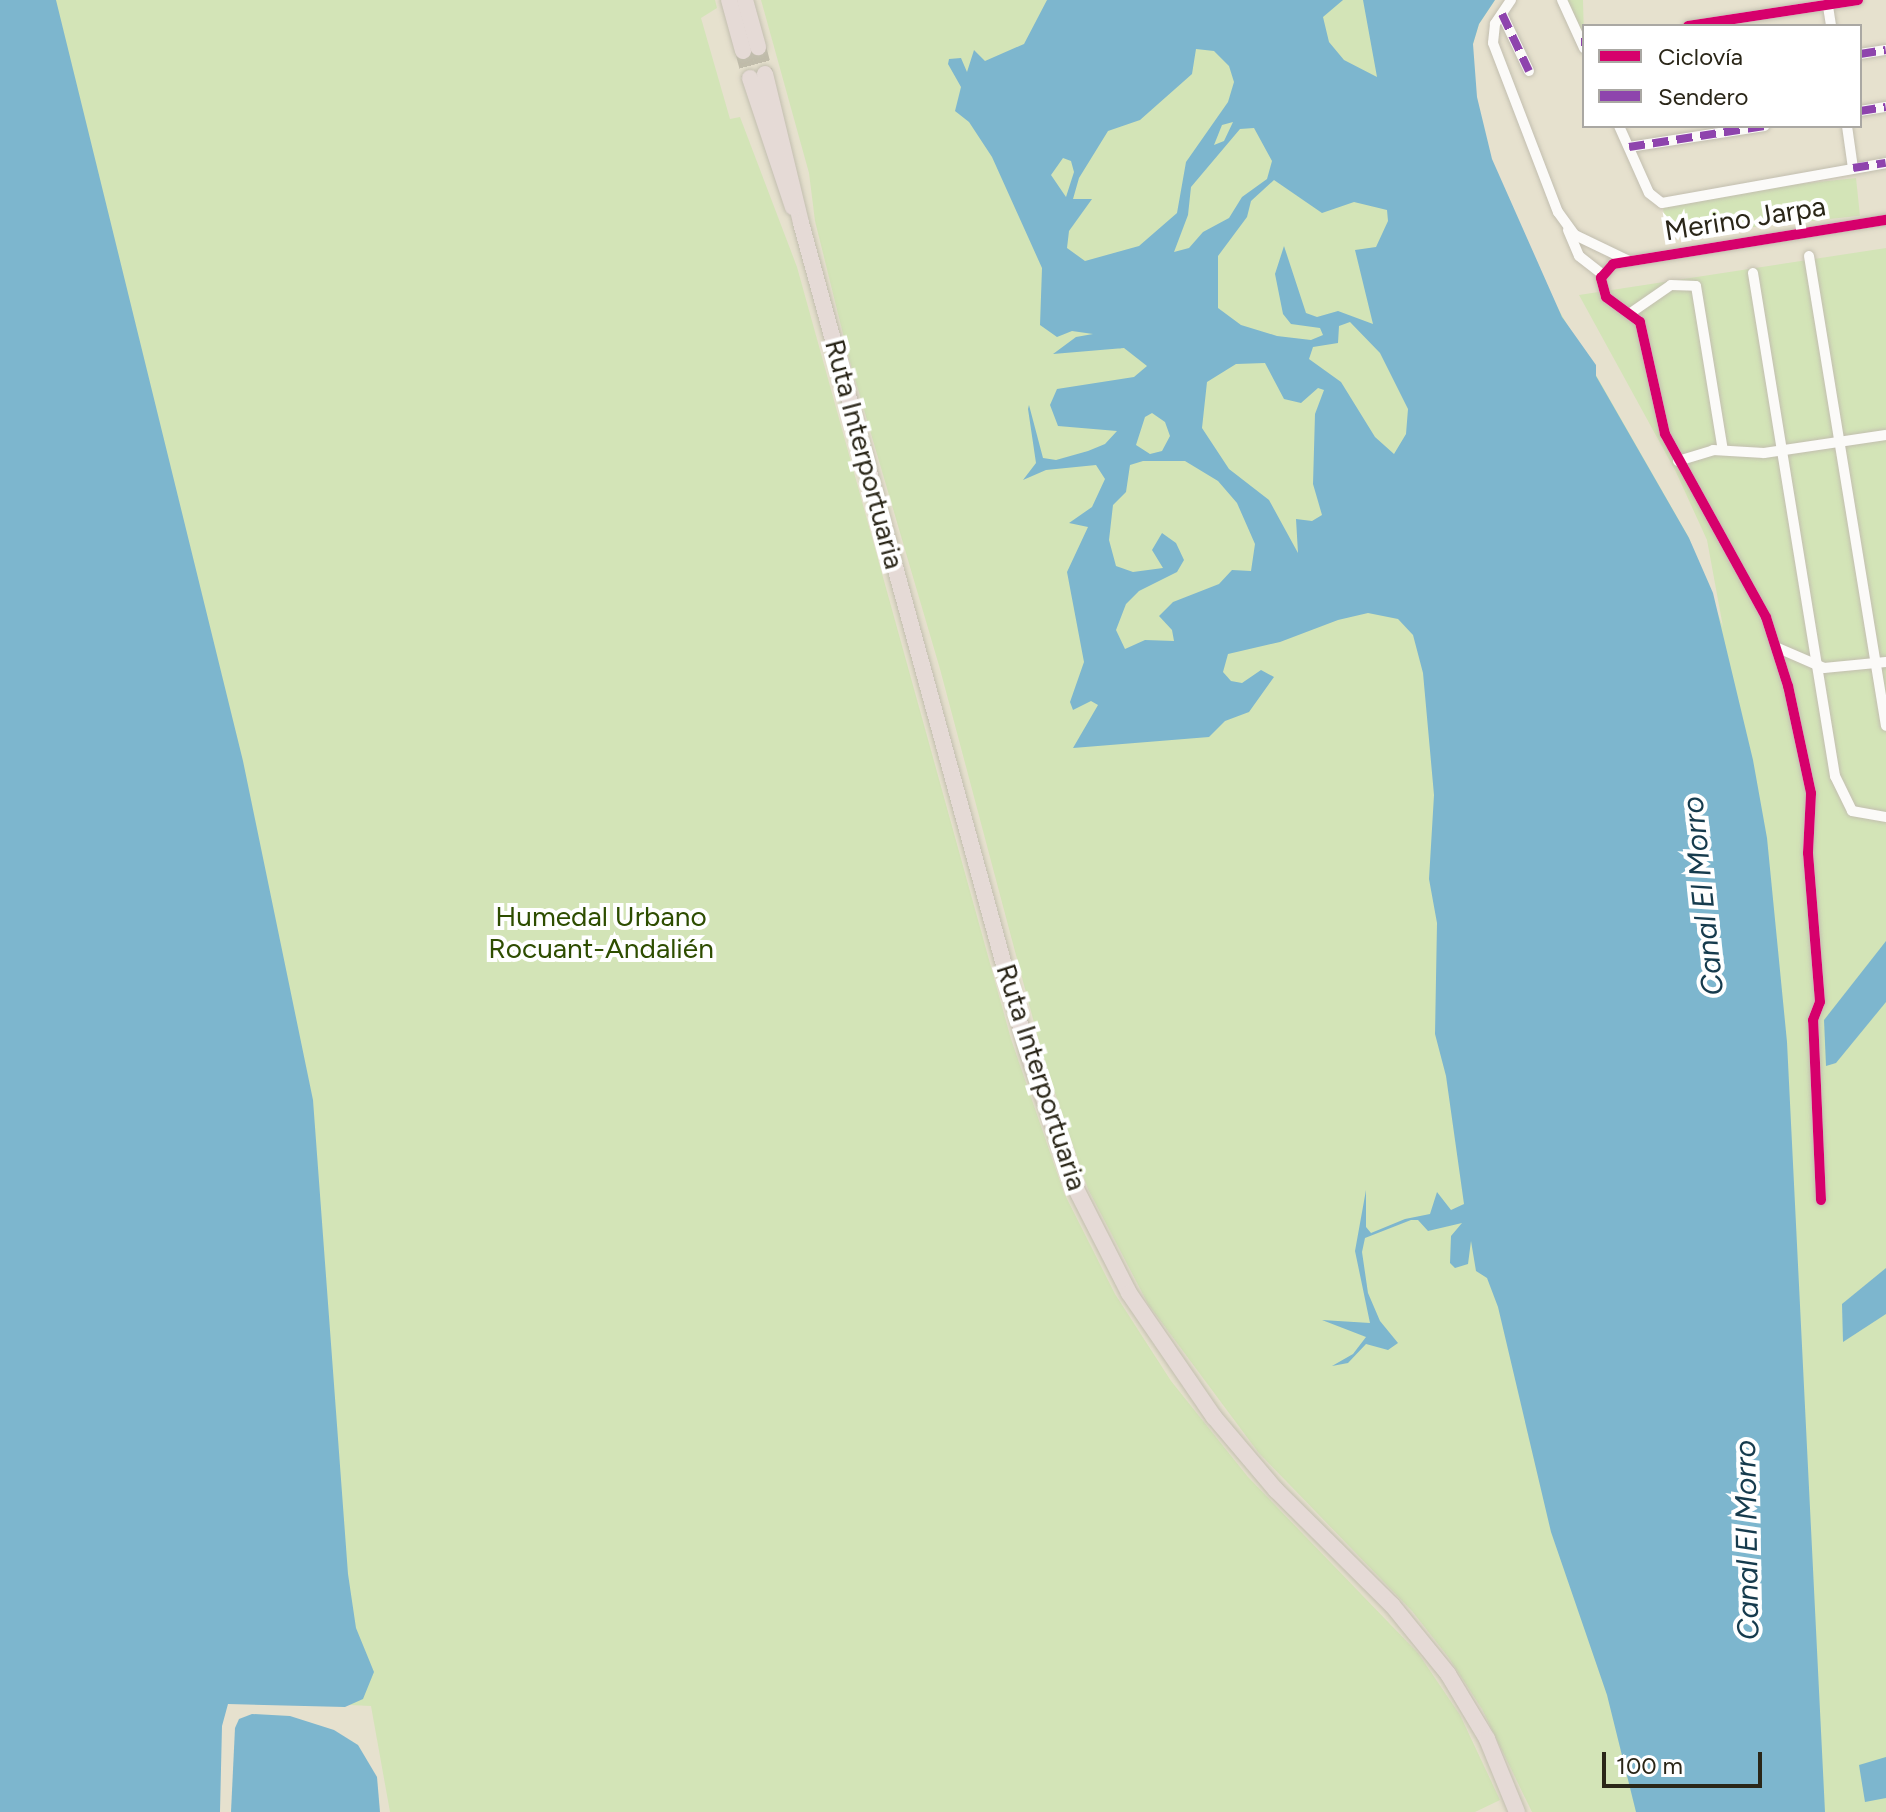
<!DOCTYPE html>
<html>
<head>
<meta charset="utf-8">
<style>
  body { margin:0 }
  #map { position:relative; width:1886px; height:1812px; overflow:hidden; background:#e6e1ce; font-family:Figtree,sans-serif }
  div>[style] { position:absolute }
  .green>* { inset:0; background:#d3e4b7; transform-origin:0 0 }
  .water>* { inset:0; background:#7db6ce }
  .trunk-tunnel>* { height:16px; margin-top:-8px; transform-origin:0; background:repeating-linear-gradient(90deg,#c0bcaa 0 16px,transparent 0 24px) }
  .roads { filter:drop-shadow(0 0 2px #c2beaf) drop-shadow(0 0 2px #c2beaf) }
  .minor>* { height:10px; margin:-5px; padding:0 5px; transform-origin:5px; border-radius:5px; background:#fbfaf8 }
  .trunk>* { height:16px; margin:-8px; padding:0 8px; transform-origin:8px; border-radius:8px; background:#e5dad6 }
  .quiet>* { height:8px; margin-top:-4px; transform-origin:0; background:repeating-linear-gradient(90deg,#8e44ad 0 16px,transparent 0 24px) }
  .cycleway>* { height:10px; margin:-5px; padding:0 5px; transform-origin:5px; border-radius:5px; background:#d6006c }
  span { translate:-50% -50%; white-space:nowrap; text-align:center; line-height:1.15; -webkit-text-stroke:8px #fff; paint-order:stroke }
  .street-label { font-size:28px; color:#2a2618 }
  .park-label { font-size:28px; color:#2e4d00 }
  .water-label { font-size:30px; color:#163b4d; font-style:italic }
  .legend { position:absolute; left:1582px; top:24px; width:280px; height:104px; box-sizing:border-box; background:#fff; border:2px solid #aaa8a3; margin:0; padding:10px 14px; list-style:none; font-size:24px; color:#2a2618 }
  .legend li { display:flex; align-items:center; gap:16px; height:40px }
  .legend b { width:40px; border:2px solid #aaa8a3 }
  .scale { position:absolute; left:1602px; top:1752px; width:160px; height:36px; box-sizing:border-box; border:4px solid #2a2618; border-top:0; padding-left:10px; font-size:24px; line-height:28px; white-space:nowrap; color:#2a2618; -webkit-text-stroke:6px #fff; paint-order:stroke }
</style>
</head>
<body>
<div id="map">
  <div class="green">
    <div style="clip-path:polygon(0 0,715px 0,717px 8px,701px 18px,730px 119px,740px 117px,797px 267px,1011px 1039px,1064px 1193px,1115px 1294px,1171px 1381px,1248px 1477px,1418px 1653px,1460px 1715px,1500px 1800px,1475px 1812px,390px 1812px,371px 1706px,225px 1699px)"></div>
    <div style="clip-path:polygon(761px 0,1495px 0,1479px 24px,1473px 44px,1467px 29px,1476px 105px,1495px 179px,1544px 284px,1688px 536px,1723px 627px,1707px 540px,1676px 472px,1579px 295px,1886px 248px,1886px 1812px,1532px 1812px,1482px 1709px,1449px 1658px,1412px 1611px,1258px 1452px,1148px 1304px,1088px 1189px,1045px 1064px,940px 669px,850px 362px,815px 221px,809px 173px)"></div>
    <div style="clip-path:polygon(1564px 0,1583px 0,1584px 40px)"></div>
    <div style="left:1856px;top:178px;width:38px;height:195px;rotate:84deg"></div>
  </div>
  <div class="water">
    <div style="clip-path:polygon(0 0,56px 0,243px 761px,313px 1100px,348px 1574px,356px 1628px,374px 1672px,363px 1699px,345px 1707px,228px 1704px,222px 1726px,220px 1812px,0 1812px)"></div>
    <div style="clip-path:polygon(evenodd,1047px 0,1343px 0,1323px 17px,1329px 42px,1344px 60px,1377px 77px,1363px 0,1495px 0,1479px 24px,1473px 44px,1477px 97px,1492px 159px,1562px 317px,1596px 365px,1596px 376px,1689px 538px,1713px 593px,1753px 760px,1767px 838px,1787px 1042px,1825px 1812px,1636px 1812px,1607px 1695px,1551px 1532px,1498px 1307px,1487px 1278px,1476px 1271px,1471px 1241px,1468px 1264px,1455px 1268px,1450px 1263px,1451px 1236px,1462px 1223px,1428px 1231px,1418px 1220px,1411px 1220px,1365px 1238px,1362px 1252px,1368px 1293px,1380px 1321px,1398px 1343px,1388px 1350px,1366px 1344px,1348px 1363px,1332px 1366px,1353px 1354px,1366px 1337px,1322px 1320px,1370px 1323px,1355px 1251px,1366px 1190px,1366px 1227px,1371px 1233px,1405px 1219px,1430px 1214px,1437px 1192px,1451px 1210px,1464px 1204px,1446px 1076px,1435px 1034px,1437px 923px,1429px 879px,1434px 795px,1423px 673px,1413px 635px,1398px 619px,1368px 613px,1338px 620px,1280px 642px,1228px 654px,1223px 672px,1231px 681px,1242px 683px,1261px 670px,1274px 677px,1249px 712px,1225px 721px,1209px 737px,1073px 748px,1098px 705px,1091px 701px,1073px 710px,1070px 702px,1084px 662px,1067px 572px,1088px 527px,1069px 523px,1092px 507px,1105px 479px,1096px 465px,1046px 470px,1023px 480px,1036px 463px,1028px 409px,1029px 405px,1043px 458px,1056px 460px,1088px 451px,1105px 444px,1117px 431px,1058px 426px,1050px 405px,1057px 389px,1134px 377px,1147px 366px,1124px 348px,1053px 354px,1076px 337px,1093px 334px,1072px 331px,1057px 337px,1040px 325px,1042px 268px,992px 157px,969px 122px,955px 111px,961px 87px,948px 64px,949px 59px,961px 58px,967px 72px,974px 50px,985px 61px,1024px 44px,1047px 0,1196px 49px,1214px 51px,1229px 66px,1234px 82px,1228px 102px,1186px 162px,1177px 213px,1139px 246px,1085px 261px,1067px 248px,1069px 231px,1092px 199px,1073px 199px,1079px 178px,1108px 131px,1140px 120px,1192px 74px,1196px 49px,1047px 0,1233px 122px,1224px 141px,1214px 145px,1222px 125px,1233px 122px,1047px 0,1254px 128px,1272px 161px,1267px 179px,1242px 197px,1229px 218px,1203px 232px,1189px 248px,1174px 252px,1188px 215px,1191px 187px,1240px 129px,1254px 128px,1047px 0,1063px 158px,1071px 161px,1074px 172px,1066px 197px,1051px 175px,1063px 158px,1047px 0,1274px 180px,1322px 213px,1354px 202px,1387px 210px,1388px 221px,1376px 247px,1355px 250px,1373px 324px,1338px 311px,1317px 317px,1306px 313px,1284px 246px,1275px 274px,1283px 314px,1291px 324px,1320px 328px,1323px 335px,1311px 340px,1277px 336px,1241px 325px,1218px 308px,1218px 256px,1247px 217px,1251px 201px,1274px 180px,1047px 0,1350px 322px,1380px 353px,1408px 409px,1406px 434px,1394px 454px,1375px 437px,1341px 382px,1309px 359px,1313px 347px,1338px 343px,1339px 326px,1350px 322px,1047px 0,1265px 363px,1284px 399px,1301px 403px,1318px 388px,1324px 390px,1315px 414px,1313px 484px,1322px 515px,1312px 521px,1296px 519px,1298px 553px,1269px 500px,1229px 469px,1202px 428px,1207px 382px,1236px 364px,1265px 363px,1047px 0,1152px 413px,1165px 422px,1170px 436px,1162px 451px,1150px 454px,1136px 445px,1145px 417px,1152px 413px,1047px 0,1143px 461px,1185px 461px,1218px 481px,1237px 503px,1255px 544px,1251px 571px,1232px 570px,1219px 584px,1173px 602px,1159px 616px,1172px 630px,1174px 641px,1145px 640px,1125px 649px,1116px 630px,1126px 604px,1139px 591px,1177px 572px,1184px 560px,1176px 543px,1162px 533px,1152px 550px,1163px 568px,1133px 572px,1116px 566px,1109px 540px,1113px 505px,1126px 492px,1130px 465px,1143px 461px)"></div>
    <div style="clip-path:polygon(1886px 941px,1886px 1002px,1836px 1063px,1826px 1066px,1824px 1020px)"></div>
    <div style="clip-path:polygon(1886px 1268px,1886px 1314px,1843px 1342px,1842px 1304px)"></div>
    <div style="clip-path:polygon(252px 1714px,290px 1716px,334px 1730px,358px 1745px,377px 1777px,380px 1812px,231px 1812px,235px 1728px,239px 1719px)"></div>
    <div style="clip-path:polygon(1886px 1757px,1886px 1798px,1865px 1802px,1859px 1765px)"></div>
  </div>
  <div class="trunk-tunnel">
    <div style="left:758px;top:47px;width:28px;rotate:75deg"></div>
    <div style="left:743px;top:51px;width:28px;rotate:75deg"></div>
  </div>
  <div class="roads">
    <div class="minor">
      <div style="left:1511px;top:0;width:29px;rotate:124deg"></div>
      <div style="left:1495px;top:24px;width:19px;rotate:96deg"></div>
      <div style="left:1493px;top:43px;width:181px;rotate:69deg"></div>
      <div style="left:1558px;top:212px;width:29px;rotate:54deg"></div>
      <div style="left:1575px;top:235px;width:60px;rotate:25.7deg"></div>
      <div style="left:1562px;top:0;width:53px;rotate:65.4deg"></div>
      <div style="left:1827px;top:0;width:26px;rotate:81deg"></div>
      <div style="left:1502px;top:14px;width:63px;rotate:64.7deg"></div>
      <div style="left:1688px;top:26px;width:172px;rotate:-8.7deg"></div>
      <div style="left:1860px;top:54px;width:26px;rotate:-9deg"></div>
      <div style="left:1860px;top:111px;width:26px;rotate:-9deg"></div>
      <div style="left:1619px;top:126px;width:73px;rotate:65.9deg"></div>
      <div style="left:1649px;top:193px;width:16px;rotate:38deg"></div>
      <div style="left:1662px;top:203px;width:228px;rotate:-10.1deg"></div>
      <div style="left:1847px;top:126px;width:42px;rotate:81.9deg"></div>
      <div style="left:1629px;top:147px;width:137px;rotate:-8.8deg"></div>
      <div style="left:1568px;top:230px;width:28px;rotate:67deg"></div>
      <div style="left:1579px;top:256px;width:29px;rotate:38deg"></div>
      <div style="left:1809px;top:256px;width:476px;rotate:80.7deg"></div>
      <div style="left:1753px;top:273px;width:510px;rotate:80.74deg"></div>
      <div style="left:1835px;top:776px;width:39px;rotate:64deg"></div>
      <div style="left:1852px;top:811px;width:35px;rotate:10deg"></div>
      <div style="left:1632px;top:312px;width:47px;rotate:-34.7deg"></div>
      <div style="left:1671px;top:285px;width:25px;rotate:2deg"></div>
      <div style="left:1696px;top:286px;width:166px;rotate:80.7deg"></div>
      <div style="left:1678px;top:461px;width:37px;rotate:-17deg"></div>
      <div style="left:1713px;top:450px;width:51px;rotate:3.4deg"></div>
      <div style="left:1764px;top:453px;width:123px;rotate:-8.4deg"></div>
      <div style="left:1778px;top:648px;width:50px;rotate:23.5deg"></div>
      <div style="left:1824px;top:668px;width:62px;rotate:-5.5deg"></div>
      <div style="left:1821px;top:1200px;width:180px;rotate:-92.5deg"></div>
      <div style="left:1813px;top:1020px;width:19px;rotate:-69deg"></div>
      <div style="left:1820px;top:1002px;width:149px;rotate:-94.6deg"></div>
      <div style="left:1808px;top:853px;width:60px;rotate:-87.1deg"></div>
      <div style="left:1811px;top:793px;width:109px;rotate:-102.1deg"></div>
      <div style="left:1788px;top:686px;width:72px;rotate:-107.7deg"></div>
      <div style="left:1766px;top:617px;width:209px;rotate:-118.9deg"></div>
      <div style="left:1665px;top:434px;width:115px;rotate:-102.6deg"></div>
      <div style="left:1640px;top:322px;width:42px;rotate:-143.7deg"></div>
      <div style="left:1606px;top:297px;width:20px;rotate:-105deg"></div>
      <div style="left:1601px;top:278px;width:18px;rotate:-49deg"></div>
      <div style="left:1613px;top:264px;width:277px;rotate:-9.2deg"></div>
    </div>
    <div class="trunk">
      <div style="left:729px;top:0;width:53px;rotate:74.6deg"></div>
      <div style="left:745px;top:0;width:49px;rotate:74.5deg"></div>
      <div style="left:765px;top:74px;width:153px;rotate:76.4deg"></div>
      <div style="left:801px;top:223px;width:860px;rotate:74.7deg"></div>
      <div style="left:1028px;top:1053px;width:142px;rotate:70.7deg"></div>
      <div style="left:1075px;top:1187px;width:119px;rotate:63deg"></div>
      <div style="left:1129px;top:1293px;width:150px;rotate:55.6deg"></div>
      <div style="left:1214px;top:1417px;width:96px;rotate:49.7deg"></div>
      <div style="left:1276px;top:1490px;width:163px;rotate:44.8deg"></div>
      <div style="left:1392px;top:1605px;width:89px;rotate:50.9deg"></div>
      <div style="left:1448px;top:1674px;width:76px;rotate:59deg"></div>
      <div style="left:1487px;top:1739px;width:79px;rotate:67.7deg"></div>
      <div style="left:750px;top:78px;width:136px;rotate:71.6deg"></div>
    </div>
  </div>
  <div class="quiet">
    <div style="left:1502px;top:14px;width:63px;rotate:64.7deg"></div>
    <div style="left:1581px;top:42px;width:3px"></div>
    <div style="left:1860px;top:54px;width:26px;rotate:-9deg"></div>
    <div style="left:1860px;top:111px;width:26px;rotate:-9deg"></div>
    <div style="left:1629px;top:147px;width:137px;rotate:-8.8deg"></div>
    <div style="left:1853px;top:168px;width:33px;rotate:-9deg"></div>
  </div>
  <div class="cycleway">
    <div style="left:1688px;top:26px;width:172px;rotate:-8.7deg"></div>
    <div style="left:1821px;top:1200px;width:180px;rotate:-92.5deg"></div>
    <div style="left:1813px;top:1020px;width:19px;rotate:-69deg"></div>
    <div style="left:1820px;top:1002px;width:149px;rotate:-94.6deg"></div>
    <div style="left:1808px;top:853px;width:60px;rotate:-87.1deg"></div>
    <div style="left:1811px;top:793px;width:109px;rotate:-102.1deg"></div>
    <div style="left:1788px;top:686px;width:72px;rotate:-107.7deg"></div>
    <div style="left:1766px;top:617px;width:209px;rotate:-118.9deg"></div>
    <div style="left:1665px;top:434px;width:115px;rotate:-102.6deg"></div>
    <div style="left:1640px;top:322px;width:42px;rotate:-143.7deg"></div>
    <div style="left:1606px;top:297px;width:20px;rotate:-105deg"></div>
    <div style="left:1601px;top:278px;width:18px;rotate:-49deg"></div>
    <div style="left:1613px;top:264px;width:277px;rotate:-9.2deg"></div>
  </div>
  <div class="street-label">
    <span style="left:1745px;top:218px;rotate:-9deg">Merino Jarpa</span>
    <span style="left:865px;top:454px;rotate:75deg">Ruta Interportuaria</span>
    <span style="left:1042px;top:1077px;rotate:72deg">Ruta Interportuaria</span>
  </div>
  <div class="park-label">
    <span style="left:601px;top:932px">Humedal Urbano<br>Rocuant-Andalién</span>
  </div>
  <div class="water-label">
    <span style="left:1703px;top:896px;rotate:-96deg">Canal El Morro</span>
    <span style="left:1747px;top:1540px;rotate:-91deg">Canal El Morro</span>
  </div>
  <ul class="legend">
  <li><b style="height:10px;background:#d6006c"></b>Ciclovía</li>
  <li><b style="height:10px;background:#8e44ad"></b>Sendero</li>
  </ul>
  <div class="scale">100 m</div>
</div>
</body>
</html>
